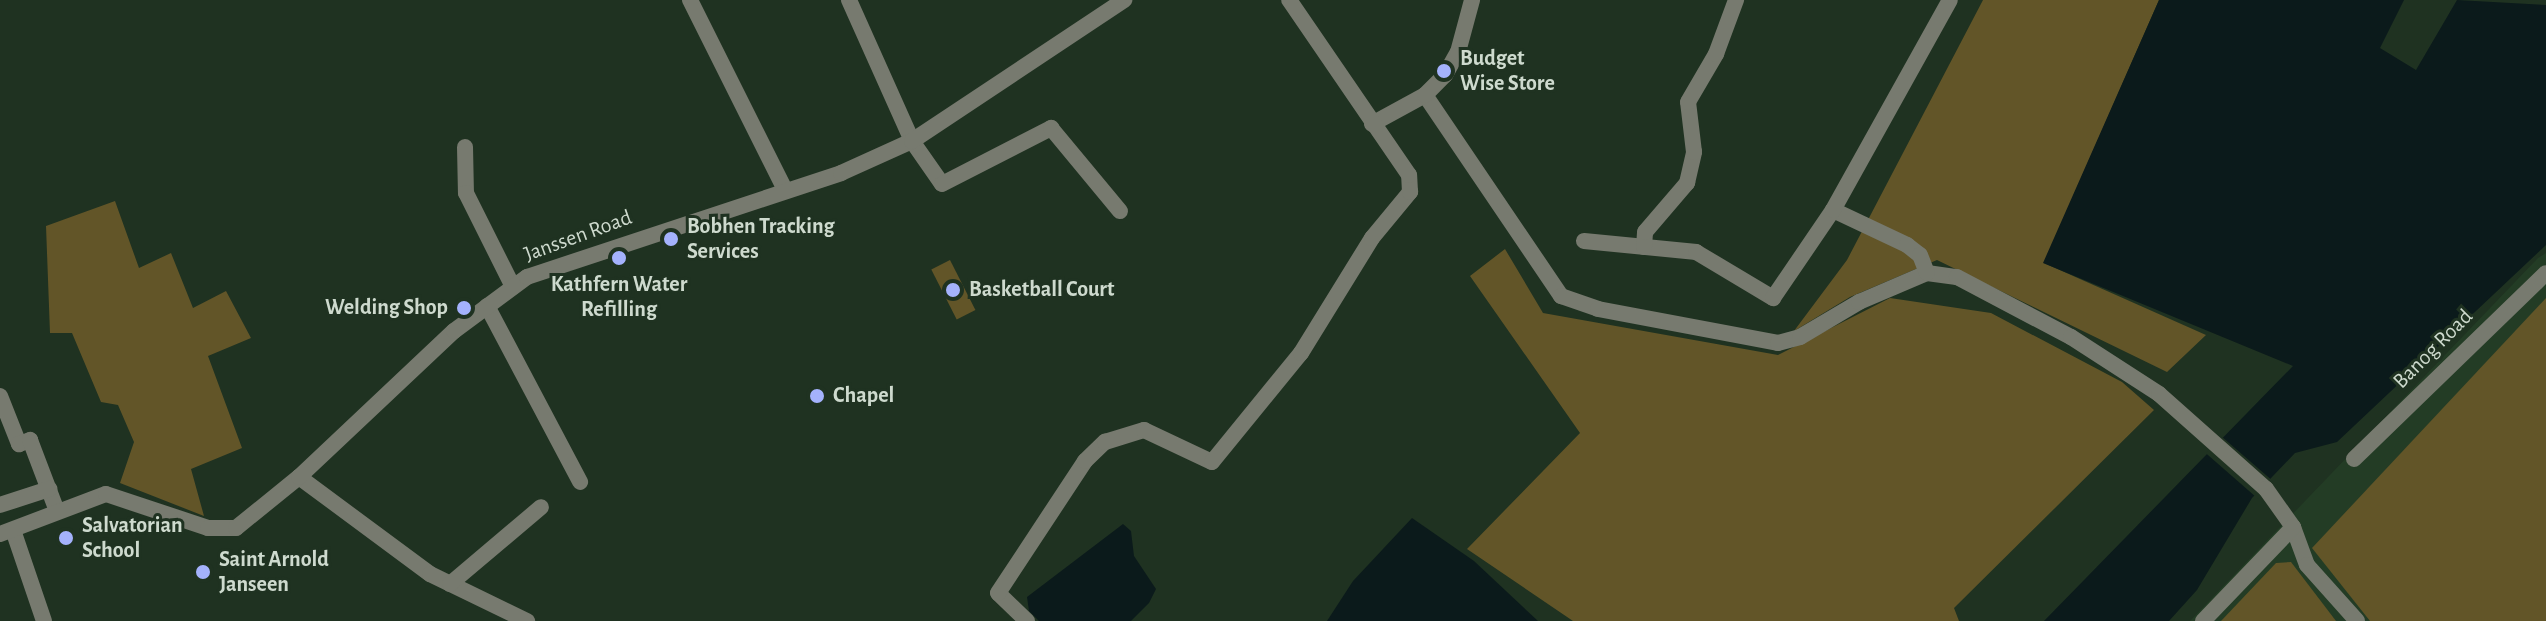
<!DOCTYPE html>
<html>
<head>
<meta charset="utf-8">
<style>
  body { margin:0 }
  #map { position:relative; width:2546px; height:621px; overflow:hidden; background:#1f3221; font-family:"Alegreya Sans",sans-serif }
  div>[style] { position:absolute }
  .built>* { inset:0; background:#233c25 }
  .green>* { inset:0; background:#625528; transform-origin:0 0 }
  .water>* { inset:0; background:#0b1a1b }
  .pier>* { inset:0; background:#1f3221; transform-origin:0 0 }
  .minor>* { height:16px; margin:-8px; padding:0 8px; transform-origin:8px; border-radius:8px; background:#777a6f }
  .tertiary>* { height:16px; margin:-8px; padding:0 8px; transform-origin:8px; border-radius:8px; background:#777a6f }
  .dots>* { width:22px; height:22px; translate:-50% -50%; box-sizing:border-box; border:4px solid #1f3221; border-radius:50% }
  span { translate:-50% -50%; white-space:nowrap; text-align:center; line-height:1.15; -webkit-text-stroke:6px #1f3221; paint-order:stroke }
  .poi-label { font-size:22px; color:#cedace; font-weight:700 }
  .left { translate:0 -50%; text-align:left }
  .right { translate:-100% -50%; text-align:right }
  .street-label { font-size:22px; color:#cedace }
</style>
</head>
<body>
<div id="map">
  <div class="built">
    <div style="clip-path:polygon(2546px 253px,2546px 621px,2190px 621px,2538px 258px)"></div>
  </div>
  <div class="green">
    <div style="clip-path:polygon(1983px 0,2159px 0,2044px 263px,2206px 335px,2167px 372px,1937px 260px,1850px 297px,1794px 331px,1847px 260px)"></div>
    <div style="clip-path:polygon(115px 201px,139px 268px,171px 253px,193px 308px,226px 291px,251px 338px,208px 356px,242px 448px,191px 469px,204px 516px,120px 483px,134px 442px,118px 405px,101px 402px,72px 333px,50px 333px,46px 226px)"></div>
    <div style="clip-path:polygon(1505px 249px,1543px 313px,1778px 355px,1890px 298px,1991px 313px,2122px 382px,2154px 410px,1954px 608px,1959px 621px,1573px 621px,1467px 549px,1580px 433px,1470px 276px)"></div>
    <div style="left:950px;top:260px;width:56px;height:21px;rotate:63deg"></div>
    <div style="clip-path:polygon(2546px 298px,2546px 621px,2370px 621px,2312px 548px)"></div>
    <div style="clip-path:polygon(2291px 562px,2336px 621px,2221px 621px,2276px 563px)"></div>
  </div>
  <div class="water">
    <div style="clip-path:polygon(2159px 0,2404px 0,2380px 48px,2416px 70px,2457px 0,2546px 5px,2546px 245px,2337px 442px,2295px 453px,2252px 498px,2197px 590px,2169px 621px,2044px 621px,2293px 366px,2043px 263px)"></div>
    <div style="clip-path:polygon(1412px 518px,1474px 561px,1538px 621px,1327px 621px,1353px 581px)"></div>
    <div style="clip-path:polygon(1123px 524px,1131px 531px,1134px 556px,1156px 589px,1149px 603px,1131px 621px,1039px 621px,1029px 611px,1027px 597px)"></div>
  </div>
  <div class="pier">
    <div style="left:2221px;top:436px;width:69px;height:23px;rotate:41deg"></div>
  </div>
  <div class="minor">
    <div style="left:690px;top:0;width:212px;rotate:63.4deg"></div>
    <div style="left:849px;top:0;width:154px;rotate:65.9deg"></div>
    <div style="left:912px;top:141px;width:52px;rotate:55.1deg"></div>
    <div style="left:942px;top:184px;width:123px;rotate:-27.2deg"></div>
    <div style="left:1051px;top:128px;width:108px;rotate:50.3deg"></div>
    <div style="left:1425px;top:95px;width:243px;rotate:55.9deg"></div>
    <div style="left:1561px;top:296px;width:39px;rotate:19deg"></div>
    <div style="left:1598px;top:309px;width:183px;rotate:10.7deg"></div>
    <div style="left:1778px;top:343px;width:23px;rotate:-15deg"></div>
    <div style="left:1800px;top:337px;width:69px;rotate:-30.7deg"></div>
    <div style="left:1859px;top:302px;width:74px;rotate:-23.1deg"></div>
    <div style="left:1927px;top:273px;width:30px;rotate:8deg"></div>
    <div style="left:1957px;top:277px;width:129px;rotate:27.8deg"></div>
    <div style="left:2071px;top:337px;width:105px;rotate:32.9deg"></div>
    <div style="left:2159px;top:394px;width:143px;rotate:41.6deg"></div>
    <div style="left:2266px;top:489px;width:47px;rotate:54.6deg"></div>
    <div style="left:2293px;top:527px;width:40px;rotate:69.8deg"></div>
    <div style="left:2307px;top:565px;width:75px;rotate:48.2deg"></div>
    <div style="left:1372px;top:124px;width:60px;rotate:-28.7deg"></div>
    <div style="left:1425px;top:95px;width:28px;rotate:-45deg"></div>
    <div style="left:1445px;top:75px;width:26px;rotate:-61deg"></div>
    <div style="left:1458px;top:52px;width:54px;rotate:-74.9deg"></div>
    <div style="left:465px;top:147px;width:46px;rotate:88.8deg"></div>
    <div style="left:466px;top:193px;width:105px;rotate:63.4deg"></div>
    <div style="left:1833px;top:210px;width:82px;rotate:25.3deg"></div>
    <div style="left:1907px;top:245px;width:16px;rotate:38deg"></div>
    <div style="left:1920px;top:255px;width:19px;rotate:69deg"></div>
    <div style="left:1584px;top:241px;width:113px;rotate:5.6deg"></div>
    <div style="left:1696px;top:252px;width:90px;rotate:30.9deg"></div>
    <div style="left:1773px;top:298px;width:107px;rotate:-55.7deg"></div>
    <div style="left:1833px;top:210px;width:240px;rotate:-60.9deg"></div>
    <div style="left:1644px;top:247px;width:15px;rotate:-86deg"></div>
    <div style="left:1645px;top:232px;width:65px;rotate:-49.4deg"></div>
    <div style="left:1687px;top:183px;width:32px;rotate:-77deg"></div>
    <div style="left:1694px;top:152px;width:50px;rotate:-96.8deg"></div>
    <div style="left:1688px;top:102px;width:56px;rotate:-59.7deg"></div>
    <div style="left:1716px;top:54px;width:58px;rotate:-69.7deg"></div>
    <div style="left:487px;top:306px;width:199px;rotate:62.1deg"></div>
    <div style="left:0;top:396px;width:52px;rotate:68.4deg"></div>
    <div style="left:19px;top:444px;width:12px;rotate:-20deg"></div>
    <div style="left:30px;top:440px;width:76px;rotate:69.2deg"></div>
    <div style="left:299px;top:477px;width:163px;rotate:36.5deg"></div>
    <div style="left:430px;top:574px;width:108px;rotate:25.9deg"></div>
    <div style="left:0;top:505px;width:52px;rotate:-18.1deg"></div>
    <div style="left:13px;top:530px;width:96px;rotate:71.2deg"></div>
    <div style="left:0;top:534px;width:113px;rotate:-20.7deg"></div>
    <div style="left:106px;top:494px;width:108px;rotate:18.4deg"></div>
    <div style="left:208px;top:528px;width:28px"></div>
    <div style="left:236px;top:528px;width:81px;rotate:-39deg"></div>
    <div style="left:299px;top:477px;width:213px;rotate:-43.3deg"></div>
    <div style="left:454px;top:331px;width:91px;rotate:-36.5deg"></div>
    <div style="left:527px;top:277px;width:331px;rotate:-18.3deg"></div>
    <div style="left:841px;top:173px;width:78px;rotate:-24.3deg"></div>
    <div style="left:912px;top:141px;width:255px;rotate:-33.6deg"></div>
    <div style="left:450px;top:584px;width:119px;rotate:-40.2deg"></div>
    <div style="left:1027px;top:621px;width:40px;rotate:-136deg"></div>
    <div style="left:998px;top:593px;width:158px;rotate:-56.6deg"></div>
    <div style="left:1085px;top:461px;width:28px;rotate:-44deg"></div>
    <div style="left:1105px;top:442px;width:41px;rotate:-17.1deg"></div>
    <div style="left:1144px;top:430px;width:75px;rotate:25.2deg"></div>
    <div style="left:1212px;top:462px;width:141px;rotate:-50.8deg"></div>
    <div style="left:1301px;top:353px;width:135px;rotate:-58.3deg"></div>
    <div style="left:1372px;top:238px;width:60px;rotate:-50.4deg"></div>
    <div style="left:1410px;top:192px;width:17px;rotate:-93deg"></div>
    <div style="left:1409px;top:175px;width:212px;rotate:-124.4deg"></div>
  </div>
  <div class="tertiary">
    <div style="left:2354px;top:459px;width:267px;rotate:-44.1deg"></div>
    <div style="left:2203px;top:621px;width:130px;rotate:-46.2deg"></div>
  </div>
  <div class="dots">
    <div style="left:1444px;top:71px;background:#a4b2fc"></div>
    <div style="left:671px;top:239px;background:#a4b2fc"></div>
    <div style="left:619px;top:258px;background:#a4b2fc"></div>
    <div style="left:953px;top:290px;background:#a4b2fc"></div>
    <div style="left:464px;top:308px;background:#a4b2fc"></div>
    <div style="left:817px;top:396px;background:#a4b2fc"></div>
    <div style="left:66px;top:538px;background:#a4b2fc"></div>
    <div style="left:203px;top:572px;background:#a4b2fc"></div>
  </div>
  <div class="poi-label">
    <span class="left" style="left:1460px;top:71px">Budget<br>Wise Store</span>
    <span class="left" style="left:687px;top:239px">Bobhen Tracking<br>Services</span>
    <span style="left:619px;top:297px">Kathfern Water<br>Refilling</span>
    <span class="left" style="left:969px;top:290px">Basketball Court</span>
    <span class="right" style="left:448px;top:308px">Welding Shop</span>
    <span class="left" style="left:833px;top:396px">Chapel</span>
    <span class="left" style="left:82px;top:538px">Salvatorian<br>School</span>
    <span class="left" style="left:219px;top:572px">Saint Arnold<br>Janseen</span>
  </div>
  <div class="street-label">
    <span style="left:578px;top:236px;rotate:-20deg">Janssen Road</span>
    <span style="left:2433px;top:349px;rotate:-45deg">Banog Road</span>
  </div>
</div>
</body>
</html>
